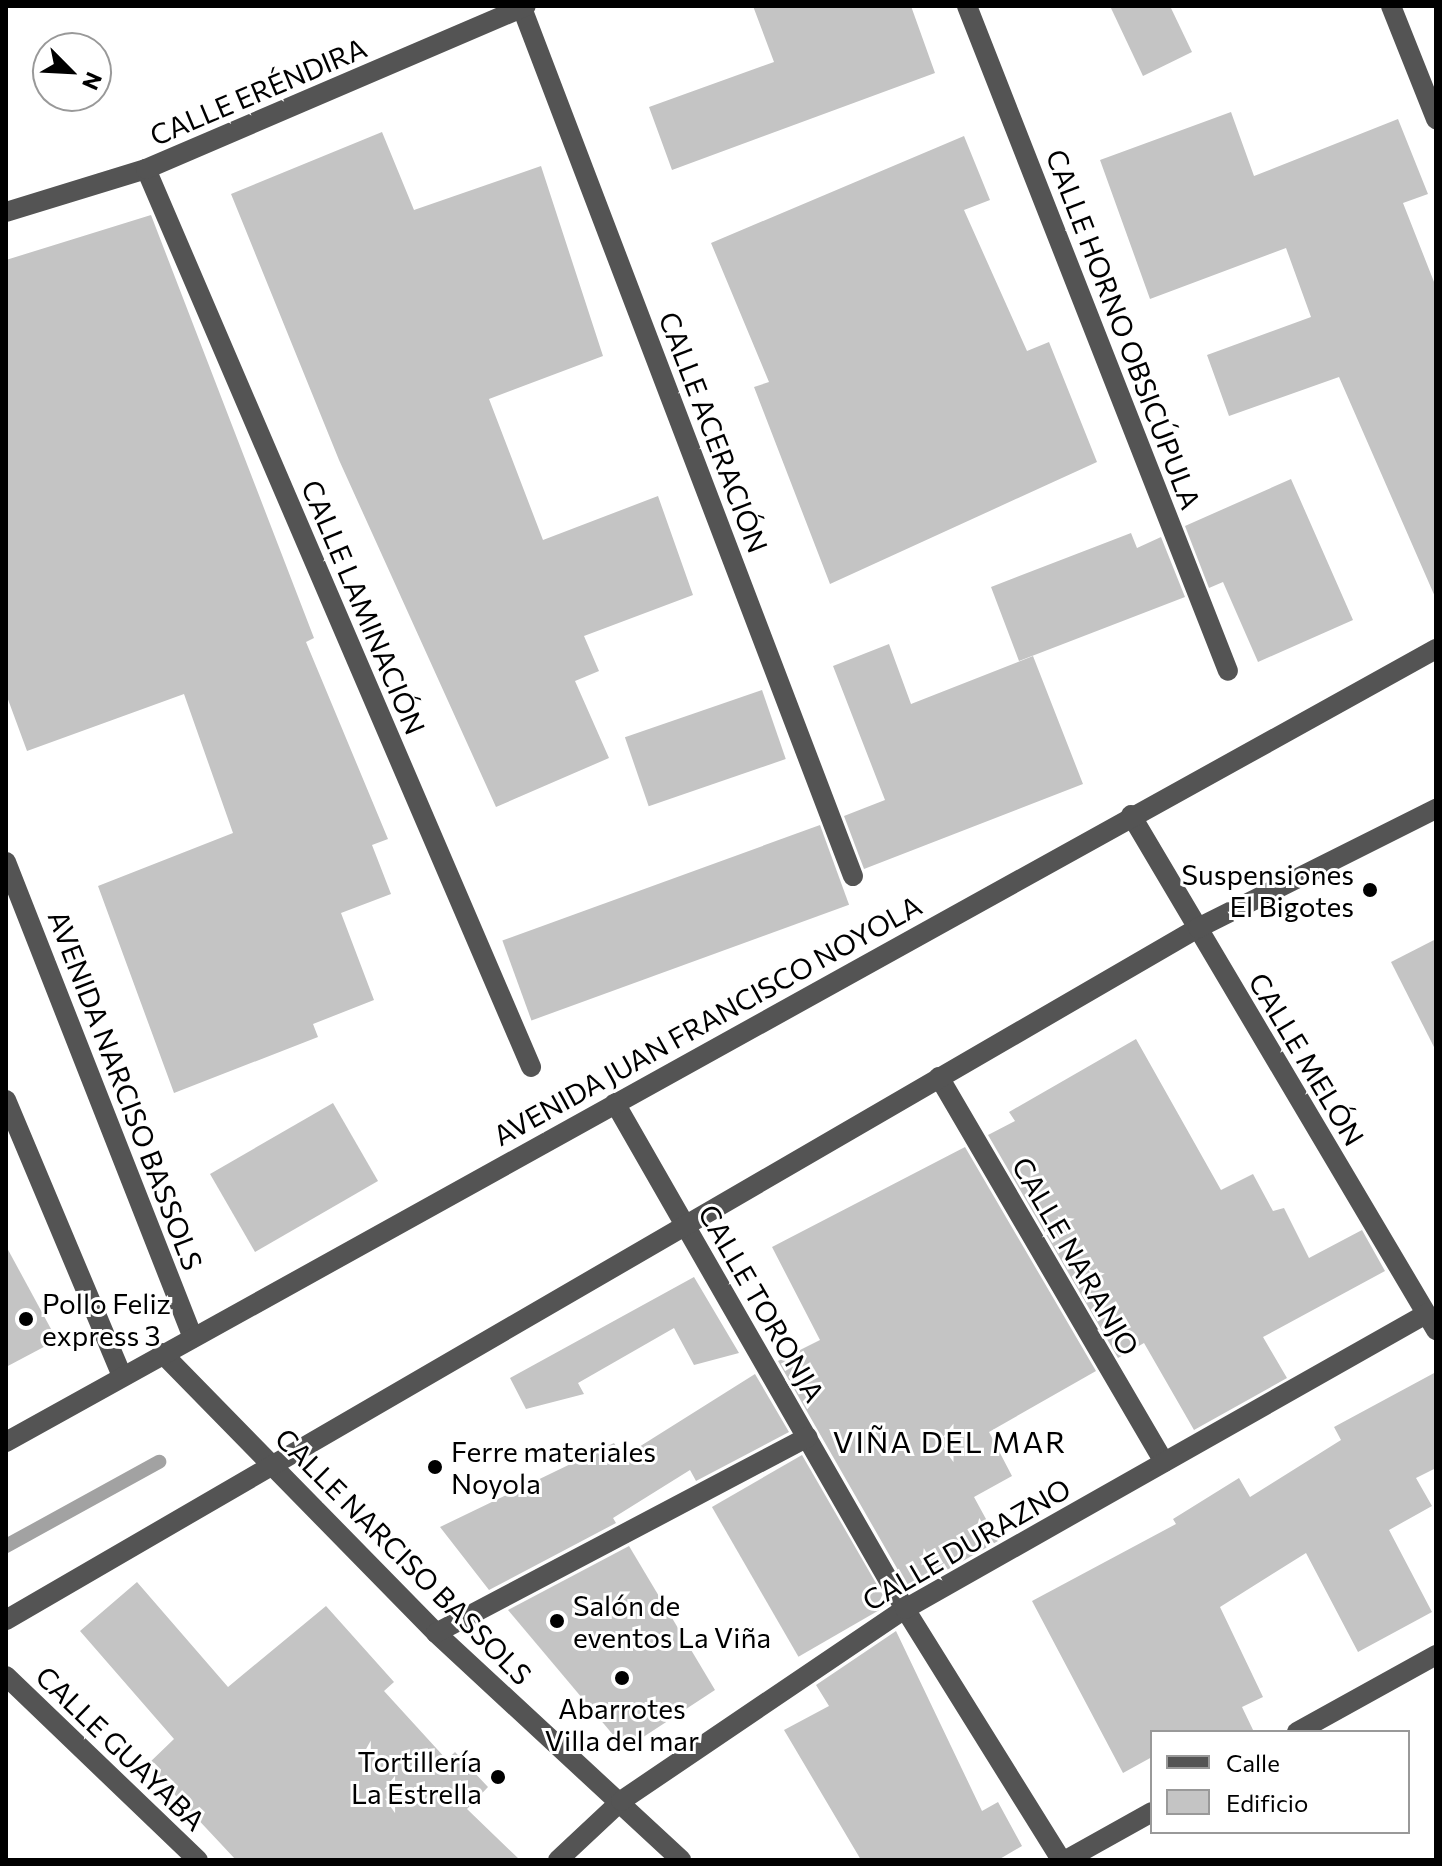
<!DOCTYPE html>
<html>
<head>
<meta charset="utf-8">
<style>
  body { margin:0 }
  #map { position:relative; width:1442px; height:1866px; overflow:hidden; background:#fff; font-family:Commissioner,sans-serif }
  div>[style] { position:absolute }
  .stream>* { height:14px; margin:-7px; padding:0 7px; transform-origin:7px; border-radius:7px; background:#a2a2a2 }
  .building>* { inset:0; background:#c4c4c4; transform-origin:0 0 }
  .minor>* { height:20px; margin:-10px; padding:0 10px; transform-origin:10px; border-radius:10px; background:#545454 }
  .dots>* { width:22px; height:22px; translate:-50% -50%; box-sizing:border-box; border:4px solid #fff; border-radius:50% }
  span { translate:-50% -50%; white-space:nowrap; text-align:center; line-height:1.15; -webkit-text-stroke:6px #fff; paint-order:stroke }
  .street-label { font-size:28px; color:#000 }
  .poi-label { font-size:28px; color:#000 }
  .right { translate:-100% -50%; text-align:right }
  .left { translate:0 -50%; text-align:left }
  .neighbourhood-label { font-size:30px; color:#000; letter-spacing:2px }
  .frame { position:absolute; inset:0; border:8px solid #000; pointer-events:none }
  .legend { position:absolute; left:1150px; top:1730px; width:260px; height:104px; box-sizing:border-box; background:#fff; border:2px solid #999; margin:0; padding:10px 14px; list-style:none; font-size:24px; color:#000 }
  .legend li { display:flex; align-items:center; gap:16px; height:40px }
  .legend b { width:40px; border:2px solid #999 }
  .north { position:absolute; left:32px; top:32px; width:80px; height:80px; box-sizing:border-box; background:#fff; border:2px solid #999; border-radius:50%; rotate:114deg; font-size:22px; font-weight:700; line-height:32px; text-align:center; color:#000 }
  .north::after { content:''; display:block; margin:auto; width:28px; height:36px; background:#000; clip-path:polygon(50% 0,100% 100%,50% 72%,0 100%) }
</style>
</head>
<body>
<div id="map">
  <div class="stream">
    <div style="left:6px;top:1546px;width:175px;rotate:-28.8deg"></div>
  </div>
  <div class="building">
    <div style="clip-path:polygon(753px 6px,911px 6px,935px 73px,672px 170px,649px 107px,774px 62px)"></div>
    <div style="clip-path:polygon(1110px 6px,1170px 6px,1192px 52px,1143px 76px)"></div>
    <div style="clip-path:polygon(1231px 112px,1254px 176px,1398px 119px,1428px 194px,1403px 203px,1436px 287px,1436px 599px,1339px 377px,1229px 416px,1207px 355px,1311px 317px,1286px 248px,1150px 299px,1100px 160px)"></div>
    <div style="clip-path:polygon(382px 132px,414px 210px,541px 166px,603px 356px,489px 399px,543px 540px,658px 496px,693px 595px,584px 636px,599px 671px,575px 681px,609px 758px,496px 807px,339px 460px,231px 194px)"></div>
    <div style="clip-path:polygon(964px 136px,990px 200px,964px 210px,1027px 351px,1049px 342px,1097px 462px,830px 584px,754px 387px,769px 382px,711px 243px)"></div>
    <div style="clip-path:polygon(151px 215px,314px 638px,306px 642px,388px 839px,372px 845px,391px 894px,341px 913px,374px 1000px,313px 1024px,318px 1037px,174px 1093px,98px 886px,233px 833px,184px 694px,27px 751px,6px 694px,6px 260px)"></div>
    <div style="clip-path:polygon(1291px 479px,1353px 620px,1258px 662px,1223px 582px,1209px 588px,1185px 526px)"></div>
    <div style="clip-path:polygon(1131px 533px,1137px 548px,1161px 537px,1185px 597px,1019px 661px,991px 587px)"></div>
    <div style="clip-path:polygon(889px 644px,911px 704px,1033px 656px,1083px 784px,864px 869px,844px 816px,885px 800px,833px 666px)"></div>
    <div style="left:762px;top:690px;width:73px;height:145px;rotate:71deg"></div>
    <div style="left:820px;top:825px;width:85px;height:338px;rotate:70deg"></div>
    <div style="clip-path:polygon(1436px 939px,1436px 1051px,1391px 962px)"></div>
    <div style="clip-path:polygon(1136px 1039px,1221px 1190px,1253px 1174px,1273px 1211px,1284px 1208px,1309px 1258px,1362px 1230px,1385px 1271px,1263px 1337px,1287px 1378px,1194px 1430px,1144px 1343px,1118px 1358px,988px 1135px,1015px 1121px,1009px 1112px)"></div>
    <div style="left:333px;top:1103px;width:90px;height:142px;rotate:60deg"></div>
    <div style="clip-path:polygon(965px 1147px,1096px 1371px,989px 1432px,1012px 1476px,974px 1497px,998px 1541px,910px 1591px,778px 1361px,820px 1340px,772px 1247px)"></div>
    <div style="clip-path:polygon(6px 1246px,57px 1340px,6px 1367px)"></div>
    <div style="clip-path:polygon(694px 1277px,739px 1353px,694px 1365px,674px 1328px,578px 1383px,584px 1394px,526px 1409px,510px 1378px)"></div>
    <div style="clip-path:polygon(1436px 1372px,1436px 1468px,1416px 1478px,1432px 1506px,1389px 1530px,1432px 1612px,1358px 1652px,1306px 1553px,1220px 1607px,1263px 1697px,1242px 1707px,1254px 1732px,1152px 1732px,1152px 1757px,1123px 1773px,1032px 1601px,1176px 1524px,1173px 1519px,1239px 1478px,1250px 1497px,1341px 1440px,1334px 1427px)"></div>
    <div style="clip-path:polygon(755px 1374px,789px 1432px,696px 1481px,690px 1470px,613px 1518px,616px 1523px,489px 1590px,440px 1527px,614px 1443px,623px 1457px)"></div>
    <div style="left:802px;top:1455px;width:173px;height:104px;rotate:60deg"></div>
    <div style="clip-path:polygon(629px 1546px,715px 1690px,625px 1749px,508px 1610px)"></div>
    <div style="clip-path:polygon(137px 1582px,228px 1687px,326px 1606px,394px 1682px,384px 1691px,447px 1760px,455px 1752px,488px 1787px,467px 1809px,520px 1860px,236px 1860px,147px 1765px,174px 1739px,80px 1631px)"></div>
    <div style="clip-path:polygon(896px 1631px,982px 1811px,998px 1802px,1022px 1846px,998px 1860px,861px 1860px,784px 1730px,829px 1706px,816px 1685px)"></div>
  </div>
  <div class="minor">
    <div style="left:967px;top:6px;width:714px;rotate:68.57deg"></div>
    <div style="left:1391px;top:6px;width:122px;rotate:68.3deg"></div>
    <div style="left:522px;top:8px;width:929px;rotate:69.13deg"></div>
    <div style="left:146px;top:169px;width:977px;rotate:66.79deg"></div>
    <div style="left:6px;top:212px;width:146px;rotate:-17.1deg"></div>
    <div style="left:146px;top:169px;width:413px;rotate:-23.2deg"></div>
    <div style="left:1131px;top:815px;width:599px;rotate:59.36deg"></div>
    <div style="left:6px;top:862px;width:511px;rotate:68.55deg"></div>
    <div style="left:939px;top:1077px;width:446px;rotate:59.7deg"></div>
    <div style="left:6px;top:1100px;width:297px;rotate:67.2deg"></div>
    <div style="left:615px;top:1103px;width:583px;rotate:60.18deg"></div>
    <div style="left:905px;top:1609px;width:296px;rotate:58.1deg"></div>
    <div style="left:162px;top:1353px;width:392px;rotate:45.6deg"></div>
    <div style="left:436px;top:1633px;width:334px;rotate:42.8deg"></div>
    <div style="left:6px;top:1442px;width:1635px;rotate:-29.01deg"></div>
    <div style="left:6px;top:1620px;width:1378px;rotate:-30.14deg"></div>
    <div style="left:1198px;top:928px;width:266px;rotate:-26.6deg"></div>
    <div style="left:436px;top:1633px;width:420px;rotate:-27.8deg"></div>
    <div style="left:6px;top:1676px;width:266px;rotate:43.8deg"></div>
    <div style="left:1297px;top:1732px;width:159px;rotate:-29deg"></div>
    <div style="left:558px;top:1860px;width:86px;rotate:-43.1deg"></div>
    <div style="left:621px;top:1801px;width:343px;rotate:-34.1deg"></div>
    <div style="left:905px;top:1609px;width:599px;rotate:-29.52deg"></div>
    <div style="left:1066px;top:1860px;width:98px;rotate:-29.2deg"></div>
  </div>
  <div class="dots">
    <div style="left:1370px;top:890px;background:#000"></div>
    <div style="left:26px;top:1319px;background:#000"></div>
    <div style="left:435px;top:1467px;background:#000"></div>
    <div style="left:557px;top:1621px;background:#000"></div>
    <div style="left:622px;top:1678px;background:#000"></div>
    <div style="left:498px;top:1777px;background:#000"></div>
  </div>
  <div class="street-label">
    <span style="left:258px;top:91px;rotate:-23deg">CALLE ERÉNDIRA</span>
    <span style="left:1124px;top:329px;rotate:69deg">CALLE HORNO OBSICÚPULA</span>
    <span style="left:714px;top:432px;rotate:69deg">CALLE ACERACIÓN</span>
    <span style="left:364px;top:607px;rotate:67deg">CALLE LAMINACIÓN</span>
    <span style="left:707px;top:1020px;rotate:-29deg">AVENIDA JUAN FRANCISCO NOYOLA</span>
    <span style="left:1307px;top:1059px;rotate:59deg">CALLE MELÓN</span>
    <span style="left:126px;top:1090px;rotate:69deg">AVENIDA NARCISO BASSOLS</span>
    <span style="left:1076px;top:1256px;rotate:60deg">CALLE NARANJO</span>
    <span style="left:762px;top:1303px;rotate:60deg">CALLE TORONJA</span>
    <span style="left:966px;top:1544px;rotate:-30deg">CALLE DURAZNO</span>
    <span style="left:404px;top:1556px;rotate:45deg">CALLE NARCISO BASSOLS</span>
    <span style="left:121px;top:1748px;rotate:44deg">CALLE GUAYABA</span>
  </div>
  <div class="poi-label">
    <span class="right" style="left:1354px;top:890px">Suspensiones<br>El Bigotes</span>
    <span class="left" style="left:42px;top:1319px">Pollo Feliz<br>express 3</span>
    <span class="left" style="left:451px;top:1467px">Ferre materiales<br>Noyola</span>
    <span class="left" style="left:573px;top:1621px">Salón de<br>eventos La Viña</span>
    <span style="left:622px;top:1724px">Abarrotes<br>Villa del mar</span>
    <span class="right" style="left:482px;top:1777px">Tortillería<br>La Estrella</span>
  </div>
  <div class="neighbourhood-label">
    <span style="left:950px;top:1441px">VIÑA DEL MAR</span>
  </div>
  <div class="frame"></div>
  <ul class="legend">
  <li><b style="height:10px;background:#545454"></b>Calle</li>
  <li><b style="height:22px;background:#c4c4c4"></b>Edificio</li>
  </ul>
  <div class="north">N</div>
</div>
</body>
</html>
